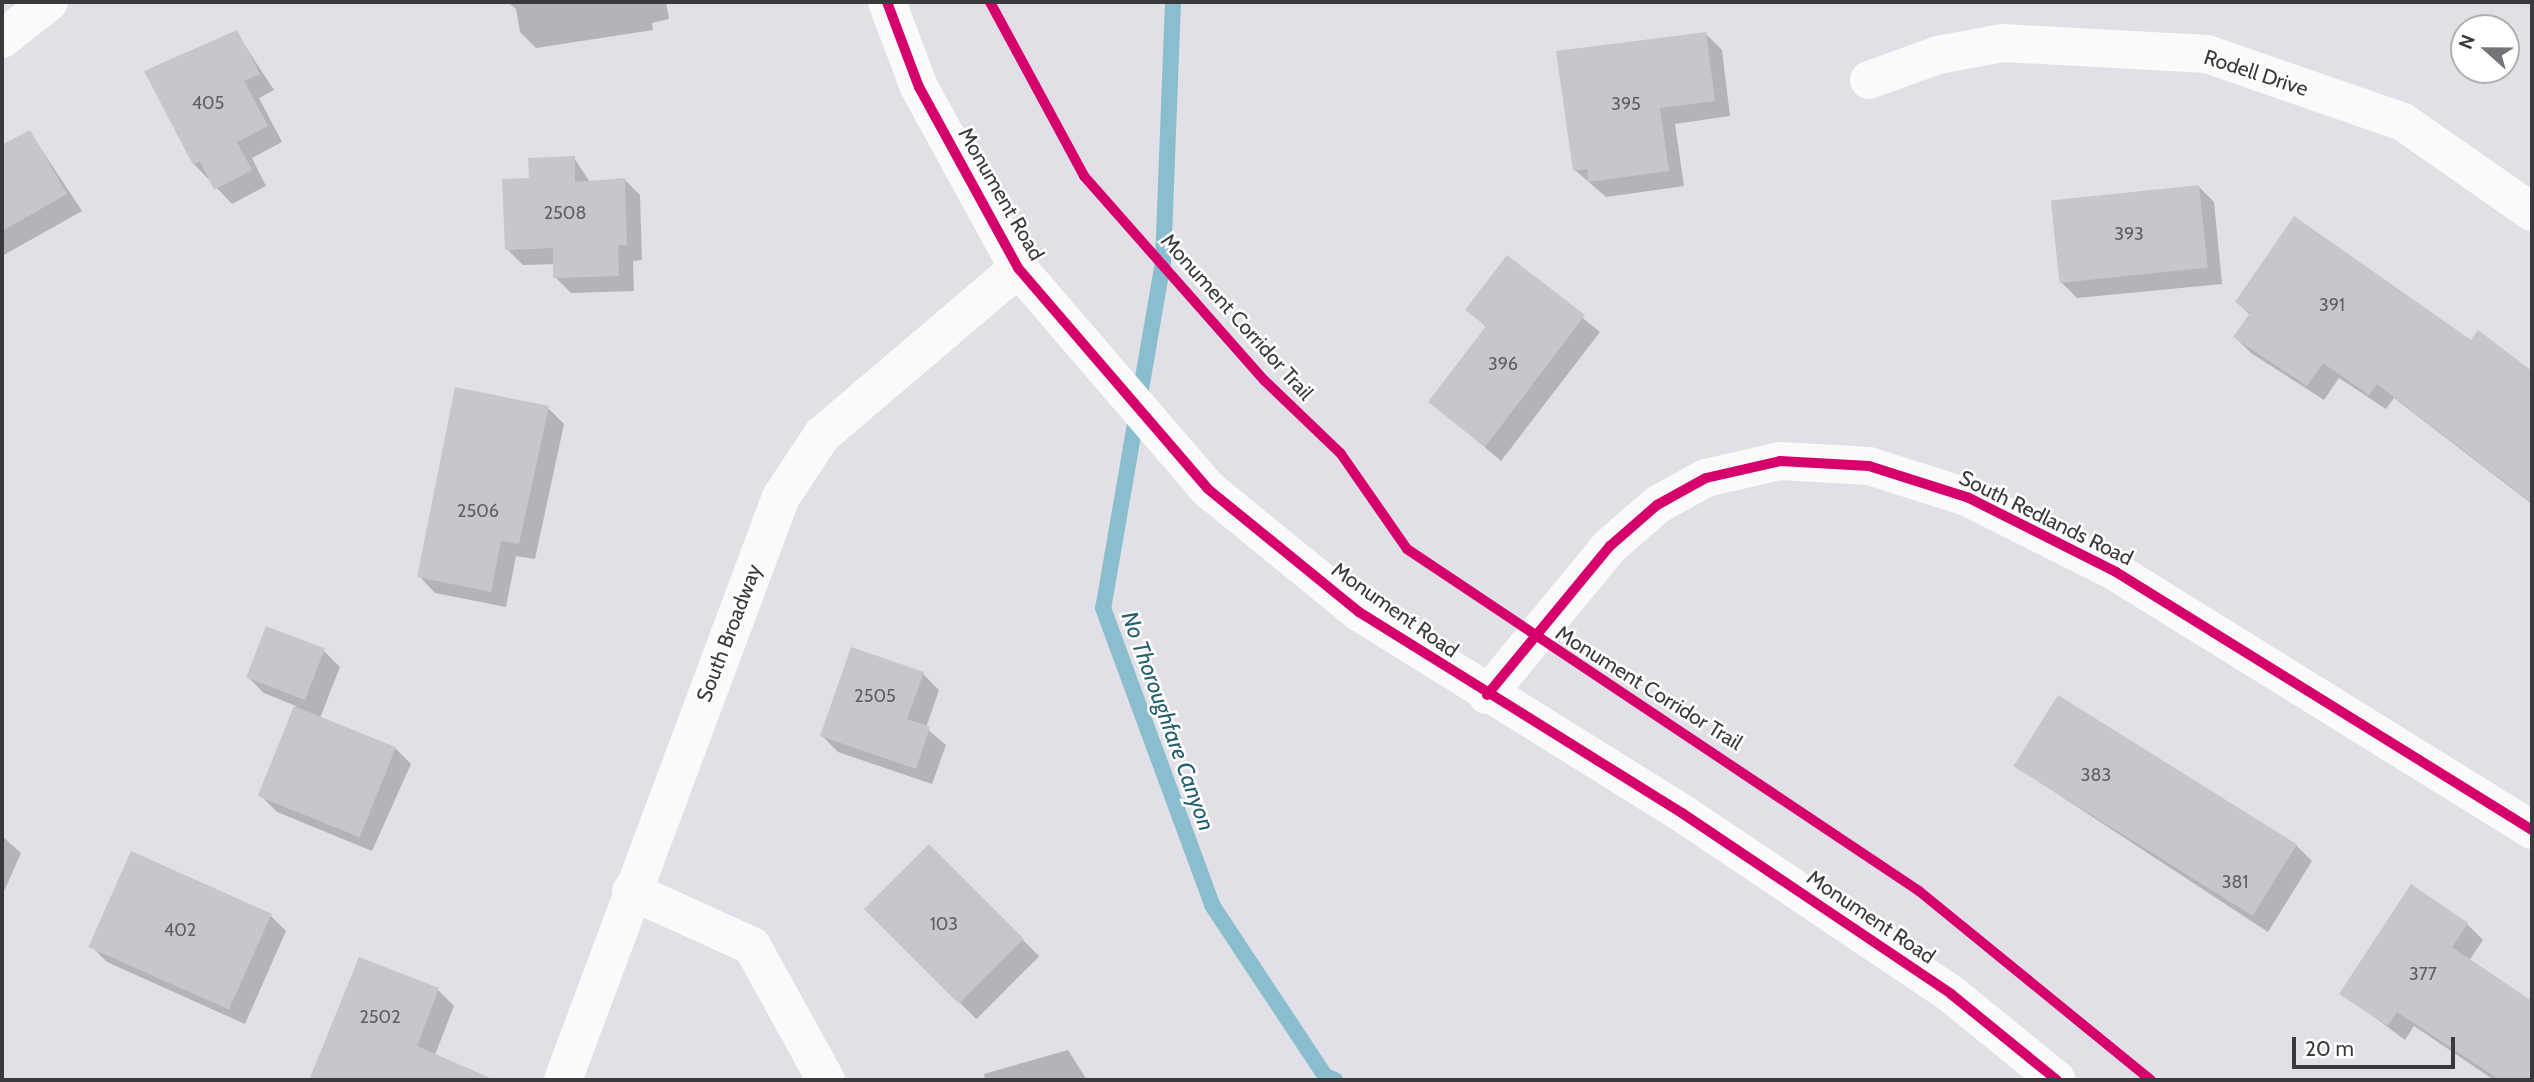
<!DOCTYPE html>
<html>
<head>
<meta charset="utf-8">
<style>
  body { margin:0 }
  #map { position:relative; width:2534px; height:1082px; overflow:hidden; background:#e0e0e6; font-family:Cabin,sans-serif }
  div>[style] { position:absolute }
  .shadow>* { inset:0; background:#0003; transform-origin:0 0 }
  .stream>* { height:16px; margin:-8px; padding:0 8px; transform-origin:8px; border-radius:8px; background:#8abdcd }
  .building>* { inset:0; background:#c7c7cb; transform-origin:0 0 }
  .minor>* { height:38px; margin:-19px; padding:0 19px; transform-origin:19px; border-radius:19px; background:#fafafb }
  .secondary>* { height:38px; margin:-19px; padding:0 19px; transform-origin:19px; border-radius:19px; background:#fafafb }
  .cycleway>* { height:10px; margin:-5px; padding:0 5px; transform-origin:5px; border-radius:5px; background:#d6006c }
  span { translate:-50% -50%; white-space:nowrap; text-align:center; line-height:1.15; -webkit-text-stroke:5px #fff; paint-order:stroke }
  .number-label { font-size:18px; color:#606064 }
  .number-label span { -webkit-text-stroke-width:0 }
  .street-label { font-size:21px; color:#3a3a3e }
  .water-label { font-size:23px; color:#235f6e; font-style:italic }
  .frame { position:absolute; inset:0; border:4px solid #3a3a3e; pointer-events:none }
  .north { position:absolute; left:2450px; top:14px; width:70px; height:70px; box-sizing:border-box; background:#fff; border:2px solid #b0b0b2; border-radius:50%; rotate:291deg; font-size:19px; font-weight:700; line-height:28px; text-align:center; color:#3a3a3e }
  .north::after { content:''; display:block; margin:auto; width:24px; height:32px; background:#747479; clip-path:polygon(50% 0,100% 100%,50% 72%,0 100%) }
  .scale { position:absolute; left:2292px; top:1037px; width:163px; height:32px; box-sizing:border-box; border:4px solid #3a3a3e; border-top:0; padding-left:9px; font-size:21px; line-height:24px; white-space:nowrap; color:#3a3a3e; -webkit-text-stroke:5px #fff; paint-order:stroke }
</style>
</head>
<body>
<div id="map">
  <div class="shadow">
    <div style="clip-path:polygon(507px 2px,666px 2px,669px 19px,652px 23px,653px 30px,536px 48px,520px 32px,516px 9px)"></div>
    <div style="clip-path:polygon(236px 32px,274px 90px,259px 98px,282px 142px,252px 158px,266px 186px,232px 204px,194px 164px)"></div>
    <div style="clip-path:polygon(1706px 34px,1722px 50px,1730px 116px,1675px 124px,1684px 186px,1606px 197px,1575px 170px)"></div>
    <div style="clip-path:polygon(30px 132px,82px 211px,2px 256px,2px 147px)"></div>
    <div style="clip-path:polygon(574px 158px,590px 182px,624px 179px,640px 195px,642px 260px,633px 261px,634px 291px,571px 293px,555px 277px,555px 264px,523px 265px,507px 249px,531px 179px)"></div>
    <div style="clip-path:polygon(2198px 186px,2214px 202px,2222px 284px,2077px 298px,2061px 282px)"></div>
    <div style="clip-path:polygon(1507px 257px,1600px 332px,1501px 461px,1431px 402px,1487px 328px,1467px 309px)"></div>
    <div style="clip-path:polygon(2237px 302px,2471px 342px,2529px 370px,2532px 504px,2394px 398px,2386px 409px,2339px 378px,2324px 400px,2251px 353px,2235px 337px,2250px 315px)"></div>
    <div style="clip-path:polygon(548px 408px,564px 424px,535px 559px,516px 556px,506px 607px,435px 593px,419px 576px)"></div>
    <div style="clip-path:polygon(324px 651px,340px 667px,320px 718px,395px 748px,411px 764px,372px 851px,277px 812px,261px 796px,296px 706px,264px 693px,247px 676px)"></div>
    <div style="clip-path:polygon(923px 674px,939px 690px,926px 728px,946px 745px,932px 784px,838px 752px,822px 736px)"></div>
    <div style="clip-path:polygon(2015px 766px,2296px 845px,2312px 861px,2268px 932px)"></div>
    <div style="clip-path:polygon(2px 836px,21px 853px,2px 896px)"></div>
    <div style="left:929px;top:846px;width:156px;height:89px;rotate:45deg"></div>
    <div style="clip-path:polygon(270px 915px,286px 931px,245px 1024px,107px 962px,91px 946px)"></div>
    <div style="clip-path:polygon(2467px 924px,2483px 940px,2469px 961px,2532px 1003px,2532px 1080px,2494px 1080px,2414px 1026px,2405px 1040px,2342px 993px)"></div>
    <div style="clip-path:polygon(360px 959px,438px 990px,454px 1006px,433px 1060px,440px 1067px,435px 1080px,314px 1080px)"></div>
    <div style="clip-path:polygon(1068px 1050px,1087px 1080px,985px 1080px,984px 1074px)"></div>
  </div>
  <div class="stream">
    <div style="left:1173px;top:2px;width:260px;rotate:92.2deg"></div>
    <div style="left:1163px;top:262px;width:351px;rotate:99.8deg"></div>
    <div style="left:1103px;top:608px;width:316px;rotate:69.8deg"></div>
    <div style="left:1212px;top:905px;width:205px;rotate:56.5deg"></div>
    <div style="left:1325px;top:1076px;width:11px;rotate:22deg"></div>
  </div>
  <div class="building">
    <div style="clip-path:polygon(237px 30px,260px 74px,244px 81px,268px 126px,237px 142px,252px 170px,214px 190px,200px 161px,193px 165px,144px 71px)"></div>
    <div style="clip-path:polygon(1706px 32px,1715px 101px,1660px 108px,1669px 171px,1588px 182px,1587px 169px,1573px 171px,1556px 51px)"></div>
    <div style="clip-path:polygon(30px 130px,67px 194px,2px 231px,2px 145px)"></div>
    <div style="clip-path:polygon(575px 156px,575px 182px,625px 178px,627px 245px,618px 245px,619px 276px,553px 278px,553px 248px,505px 250px,502px 179px,529px 178px,528px 158px)"></div>
    <div style="left:2199px;top:185px;width:83px;height:149px;rotate:84deg"></div>
    <div style="clip-path:polygon(2294px 216px,2471px 340px,2478px 330px,2532px 371px,2532px 503px,2377px 384px,2369px 395px,2323px 363px,2307px 386px,2233px 337px,2250px 313px,2235px 302px)"></div>
    <div style="clip-path:polygon(1507px 255px,1585px 315px,1485px 447px,1428px 402px,1486px 326px,1465px 310px)"></div>
    <div style="clip-path:polygon(455px 387px,549px 406px,519px 544px,501px 541px,491px 592px,417px 577px)"></div>
    <div style="left:266px;top:626px;width:63px;height:55px;rotate:21deg"></div>
    <div style="clip-path:polygon(851px 647px,924px 672px,907px 719px,930px 727px,916px 769px,820px 736px)"></div>
    <div style="left:2058px;top:695px;width:282px;height:84px;rotate:32deg"></div>
    <div style="left:294px;top:706px;width:110px;height:97px;rotate:22deg"></div>
    <div style="left:929px;top:844px;width:134px;height:92px;rotate:45deg"></div>
    <div style="left:131px;top:851px;width:154px;height:105px;rotate:24deg"></div>
    <div style="clip-path:polygon(2411px 884px,2468px 923px,2452px 947px,2532px 1001px,2532px 1080px,2500px 1080px,2397px 1012px,2388px 1026px,2339px 994px)"></div>
    <div style="clip-path:polygon(359px 957px,439px 988px,417px 1046px,495px 1080px,309px 1080px)"></div>
  </div>
  <div class="minor">
    <div style="left:2px;top:39px;width:60px;rotate:-38.2deg"></div>
    <div style="left:1869px;top:80px;width:73px;rotate:-19.9deg"></div>
    <div style="left:1938px;top:55px;width:66px;rotate:-10.5deg"></div>
    <div style="left:2003px;top:43px;width:204px;rotate:3.1deg"></div>
    <div style="left:2207px;top:54px;width:207px;rotate:19.1deg"></div>
    <div style="left:2403px;top:122px;width:157px;rotate:34.9deg"></div>
    <div style="left:1487px;top:695px;width:193px;rotate:-50.5deg"></div>
    <div style="left:1610px;top:546px;width:62px;rotate:-41.1deg"></div>
    <div style="left:1657px;top:505px;width:56px;rotate:-28.9deg"></div>
    <div style="left:1706px;top:478px;width:76px;rotate:-12.9deg"></div>
    <div style="left:1780px;top:461px;width:89px;rotate:3.2deg"></div>
    <div style="left:1869px;top:466px;width:103px;rotate:17.6deg"></div>
    <div style="left:1967px;top:497px;width:167px;rotate:26.7deg"></div>
    <div style="left:2116px;top:572px;width:490px;rotate:31.8deg"></div>
    <div style="left:631px;top:891px;width:133px;rotate:24.4deg"></div>
    <div style="left:752px;top:946px;width:153px;rotate:61.1deg"></div>
    <div style="left:563px;top:1080px;width:622px;rotate:-69.5deg"></div>
    <div style="left:781px;top:497px;width:74px;rotate:-56.5deg"></div>
    <div style="left:822px;top:435px;width:257px;rotate:-40.4deg"></div>
  </div>
  <div class="secondary">
    <div style="left:887px;top:2px;width:91px;rotate:69.4deg"></div>
    <div style="left:919px;top:87px;width:206px;rotate:61.3deg"></div>
    <div style="left:1018px;top:268px;width:291px;rotate:49.3deg"></div>
    <div style="left:1208px;top:489px;width:195px;rotate:39.2deg"></div>
    <div style="left:1359px;top:612px;width:380px;rotate:31.9deg"></div>
    <div style="left:1682px;top:813px;width:324px;rotate:33.9deg"></div>
    <div style="left:1951px;top:994px;width:136px;rotate:39.1deg"></div>
  </div>
  <div class="cycleway">
    <div style="left:887px;top:2px;width:91px;rotate:69.4deg"></div>
    <div style="left:919px;top:87px;width:206px;rotate:61.3deg"></div>
    <div style="left:1018px;top:268px;width:291px;rotate:49.3deg"></div>
    <div style="left:1208px;top:489px;width:195px;rotate:39.2deg"></div>
    <div style="left:1359px;top:612px;width:380px;rotate:31.9deg"></div>
    <div style="left:1682px;top:813px;width:324px;rotate:33.9deg"></div>
    <div style="left:1951px;top:994px;width:136px;rotate:39.1deg"></div>
    <div style="left:990px;top:2px;width:198px;rotate:61.6deg"></div>
    <div style="left:1084px;top:176px;width:273px;rotate:48.6deg"></div>
    <div style="left:1265px;top:381px;width:105px;rotate:43.8deg"></div>
    <div style="left:1341px;top:454px;width:116px;rotate:55.2deg"></div>
    <div style="left:1407px;top:549px;width:616px;rotate:33.74deg"></div>
    <div style="left:1919px;top:891px;width:299px;rotate:39.2deg"></div>
    <div style="left:1487px;top:695px;width:193px;rotate:-50.5deg"></div>
    <div style="left:1610px;top:546px;width:62px;rotate:-41.1deg"></div>
    <div style="left:1657px;top:505px;width:56px;rotate:-28.9deg"></div>
    <div style="left:1706px;top:478px;width:76px;rotate:-12.9deg"></div>
    <div style="left:1780px;top:461px;width:89px;rotate:3.2deg"></div>
    <div style="left:1869px;top:466px;width:103px;rotate:17.6deg"></div>
    <div style="left:1967px;top:497px;width:167px;rotate:26.7deg"></div>
    <div style="left:2116px;top:572px;width:490px;rotate:31.8deg"></div>
  </div>
  <div class="number-label">
    <span style="left:208px;top:103px">405</span>
    <span style="left:1626px;top:104px">395</span>
    <span style="left:565px;top:213px">2508</span>
    <span style="left:2129px;top:234px">393</span>
    <span style="left:2332px;top:305px">391</span>
    <span style="left:1503px;top:364px">396</span>
    <span style="left:478px;top:511px">2506</span>
    <span style="left:875px;top:696px">2505</span>
    <span style="left:2096px;top:775px">383</span>
    <span style="left:2235px;top:882px">381</span>
    <span style="left:944px;top:924px">103</span>
    <span style="left:180px;top:930px">402</span>
    <span style="left:2423px;top:974px">377</span>
    <span style="left:380px;top:1017px">2502</span>
  </div>
  <div class="street-label">
    <span style="left:2256px;top:73px;rotate:18deg">Rodell Drive</span>
    <span style="left:1001px;top:194px;rotate:60deg">Monument Road</span>
    <span style="left:1237px;top:317px;rotate:48deg">Monument Corridor Trail</span>
    <span style="left:2046px;top:518px;rotate:26deg">South Redlands Road</span>
    <span style="left:1395px;top:610px;rotate:35deg">Monument Road</span>
    <span style="left:729px;top:633px;rotate:-69deg">South Broadway</span>
    <span style="left:1649px;top:688px;rotate:32deg">Monument Corridor Trail</span>
    <span style="left:1871px;top:917px;rotate:34deg">Monument Road</span>
  </div>
  <div class="water-label">
    <span style="left:1168px;top:721px;rotate:70deg">No Thoroughfare Canyon</span>
  </div>
  <div class="frame"></div>
  <div class="north">N</div>
  <div class="scale">20 m</div>
</div>
</body>
</html>
